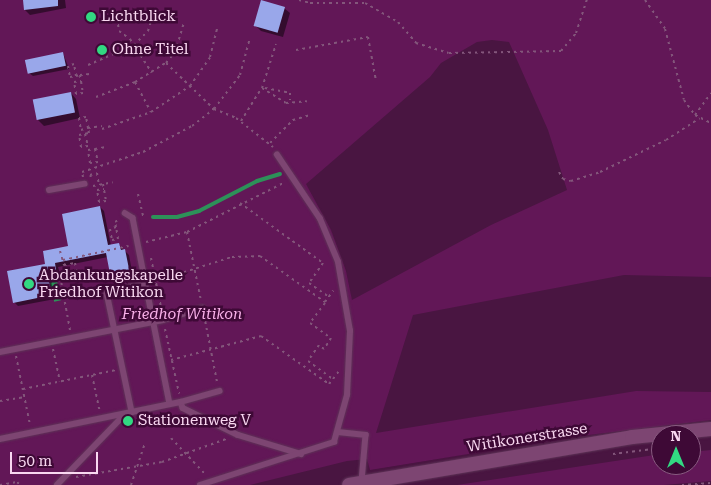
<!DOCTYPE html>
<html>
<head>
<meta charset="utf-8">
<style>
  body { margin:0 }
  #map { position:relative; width:711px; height:485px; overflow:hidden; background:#491541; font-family:"Roboto Serif",serif }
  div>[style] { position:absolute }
  .green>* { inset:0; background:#621757 }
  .water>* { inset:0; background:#2d9159; transform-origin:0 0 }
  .shadow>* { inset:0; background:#0007 }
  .stream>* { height:4px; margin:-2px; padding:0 2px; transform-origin:2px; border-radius:2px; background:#2d9159 }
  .building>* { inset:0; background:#99a7ea; transform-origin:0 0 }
  .path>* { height:2px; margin-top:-1px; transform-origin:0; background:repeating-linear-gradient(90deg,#83567b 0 2.5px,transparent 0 6.5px) }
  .roads { filter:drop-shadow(0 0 1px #5e3457) drop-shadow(0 0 1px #5e3457) }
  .service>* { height:5.5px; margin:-2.75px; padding:0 2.75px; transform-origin:2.75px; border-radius:2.75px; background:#7d4572 }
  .secondary>* { height:14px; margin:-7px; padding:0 7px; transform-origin:7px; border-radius:7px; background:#7d4572 }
  .dots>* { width:14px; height:14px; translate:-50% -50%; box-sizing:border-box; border:2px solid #3e0936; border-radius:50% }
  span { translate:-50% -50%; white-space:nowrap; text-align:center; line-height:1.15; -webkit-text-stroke:5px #3e0936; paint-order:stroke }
  .poi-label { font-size:15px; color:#f9d8f1 }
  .left { translate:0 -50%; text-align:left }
  .park-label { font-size:15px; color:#f9b0e9; font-style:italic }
  .street-label { font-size:15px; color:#f9d8f1 }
  .north { position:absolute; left:651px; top:425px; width:50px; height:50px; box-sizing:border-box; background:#3e0936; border:1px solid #895c81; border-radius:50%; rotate:0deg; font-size:14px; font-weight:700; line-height:20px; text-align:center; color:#f9d8f1 }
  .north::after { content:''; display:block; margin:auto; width:18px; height:22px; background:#32d882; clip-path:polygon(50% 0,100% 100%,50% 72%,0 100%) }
  .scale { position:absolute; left:10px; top:452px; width:88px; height:22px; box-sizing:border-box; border:2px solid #f9d8f1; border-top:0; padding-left:6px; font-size:15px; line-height:18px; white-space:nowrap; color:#f9d8f1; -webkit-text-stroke:4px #3e0936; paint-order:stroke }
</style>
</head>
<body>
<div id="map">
  <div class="green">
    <div style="clip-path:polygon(evenodd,0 0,711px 0,711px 277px,624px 275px,413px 315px,376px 433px,636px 391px,711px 392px,711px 420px,572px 437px,370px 470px,367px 459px,347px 461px,250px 485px,0 485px,0 0,492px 40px,509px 42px,548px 130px,567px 190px,491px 225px,352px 300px,346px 271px,331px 230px,306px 184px,430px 77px,441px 63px,477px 42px,492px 40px)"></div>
    <div style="clip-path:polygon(711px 450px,711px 481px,664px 485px,457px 485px,661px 454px,661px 465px,691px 465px,691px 452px)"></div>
  </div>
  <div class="water">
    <div style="left:55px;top:272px;width:29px;height:7px;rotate:78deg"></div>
  </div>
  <div class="shadow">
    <div style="clip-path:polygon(30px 0,65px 0,66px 8px,30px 15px,25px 10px)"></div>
    <div style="clip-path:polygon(284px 8px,290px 13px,283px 37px,261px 31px,256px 26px)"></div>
    <div style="clip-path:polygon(63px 53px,69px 69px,33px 76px,29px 73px)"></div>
    <div style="clip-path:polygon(71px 93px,76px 99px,80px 118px,44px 126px,38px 120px)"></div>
    <div style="clip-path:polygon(100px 207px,104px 211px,111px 246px,119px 245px,129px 255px,133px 277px,116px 278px,111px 273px,108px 257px,58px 267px,60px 274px,50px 276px,55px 299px,18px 306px,14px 302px,47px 265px,70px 247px)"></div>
  </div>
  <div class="stream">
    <div style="left:153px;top:217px;width:24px"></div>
    <div style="left:177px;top:217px;width:23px;rotate:-15deg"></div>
    <div style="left:199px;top:211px;width:65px;rotate:-27.3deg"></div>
    <div style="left:257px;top:181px;width:24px;rotate:-17deg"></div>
  </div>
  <div class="building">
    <div style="clip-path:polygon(23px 0,58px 0,58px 6px,24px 10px)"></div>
    <div style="left:261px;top:0;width:25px;height:27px;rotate:16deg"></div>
    <div style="left:63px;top:52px;width:14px;height:39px;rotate:78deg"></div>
    <div style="left:71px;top:92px;width:21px;height:39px;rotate:79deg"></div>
    <div style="clip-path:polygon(100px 206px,108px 245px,119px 243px,121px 250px,125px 249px,130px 274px,110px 274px,106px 253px,55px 263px,56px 270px,47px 272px,52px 295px,13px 303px,7px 271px,45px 264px,43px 251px,68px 246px,62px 214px)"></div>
  </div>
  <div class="path">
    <div style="left:299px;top:0;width:11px;rotate:15deg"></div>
    <div style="left:310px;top:3px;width:55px"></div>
    <div style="left:365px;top:3px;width:38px;rotate:30deg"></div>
    <div style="left:398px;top:22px;width:28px;rotate:49deg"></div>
    <div style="left:416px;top:43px;width:34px;rotate:17deg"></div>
    <div style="left:449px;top:53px;width:112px;rotate:-1deg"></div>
    <div style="left:561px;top:51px;width:23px;rotate:-50deg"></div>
    <div style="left:576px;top:33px;width:35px;rotate:-72deg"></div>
    <div style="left:645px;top:0;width:35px;rotate:55deg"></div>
    <div style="left:665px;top:29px;width:73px;rotate:75deg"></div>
    <div style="left:684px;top:100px;width:19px;rotate:54deg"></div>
    <div style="left:695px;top:115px;width:18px;rotate:27deg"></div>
    <div style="left:117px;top:18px;width:13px;rotate:81deg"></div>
    <div style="left:119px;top:31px;width:14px;rotate:36deg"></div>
    <div style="left:130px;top:39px;width:40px;rotate:57.1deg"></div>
    <div style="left:296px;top:50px;width:73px;rotate:-10.2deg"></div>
    <div style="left:368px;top:37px;width:45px;rotate:79.7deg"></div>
    <div style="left:166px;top:63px;width:66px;rotate:43.8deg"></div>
    <div style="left:214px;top:109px;width:24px;rotate:22deg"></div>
    <div style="left:236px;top:118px;width:47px;rotate:38.1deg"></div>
    <div style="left:88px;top:65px;width:50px;rotate:-23.5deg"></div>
    <div style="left:134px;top:45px;width:20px;rotate:-45deg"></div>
    <div style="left:148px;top:31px;width:14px;rotate:-73deg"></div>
    <div style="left:80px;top:75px;width:18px;rotate:81deg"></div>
    <div style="left:83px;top:93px;width:7px;rotate:172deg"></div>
    <div style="left:76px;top:94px;width:12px;rotate:-99deg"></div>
    <div style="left:74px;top:82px;width:7px;rotate:-8deg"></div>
    <div style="left:76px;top:76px;width:12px;rotate:-99deg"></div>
    <div style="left:74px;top:64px;width:6px;rotate:162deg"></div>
    <div style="left:68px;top:66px;width:11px;rotate:80deg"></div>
    <div style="left:70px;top:77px;width:6px;rotate:-9deg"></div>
    <div style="left:76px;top:76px;width:4px;rotate:-14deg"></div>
    <div style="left:80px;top:75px;width:10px;rotate:-6deg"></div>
    <div style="left:135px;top:82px;width:34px;rotate:62deg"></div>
    <div style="left:262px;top:88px;width:28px;rotate:32deg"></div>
    <div style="left:286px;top:103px;width:21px;rotate:-5deg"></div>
    <div style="left:265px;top:88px;width:25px;rotate:11deg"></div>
    <div style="left:290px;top:93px;width:7px;rotate:90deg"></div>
    <div style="left:96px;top:97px;width:42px;rotate:-21deg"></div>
    <div style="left:135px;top:82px;width:36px;rotate:-32deg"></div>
    <div style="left:166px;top:63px;width:14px;rotate:-51deg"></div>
    <div style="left:175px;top:52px;width:30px;rotate:-73deg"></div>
    <div style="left:695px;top:115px;width:27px;rotate:-54deg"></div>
    <div style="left:241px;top:121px;width:39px;rotate:-58deg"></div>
    <div style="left:262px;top:88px;width:46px;rotate:-72.3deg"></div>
    <div style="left:102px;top:129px;width:52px;rotate:-19.1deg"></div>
    <div style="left:151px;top:112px;width:47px;rotate:-33.7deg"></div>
    <div style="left:190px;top:86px;width:35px;rotate:-55deg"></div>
    <div style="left:210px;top:57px;width:29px;rotate:-76deg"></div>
    <div style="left:85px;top:134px;width:12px;rotate:76deg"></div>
    <div style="left:88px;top:146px;width:7px;rotate:172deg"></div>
    <div style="left:81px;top:147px;width:12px;rotate:-99deg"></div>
    <div style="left:79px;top:135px;width:10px;rotate:-11deg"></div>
    <div style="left:89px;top:133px;width:5px;rotate:-101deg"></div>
    <div style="left:88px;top:128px;width:11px;rotate:-100deg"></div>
    <div style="left:86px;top:117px;width:7px;rotate:172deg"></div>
    <div style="left:79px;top:118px;width:12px;rotate:81deg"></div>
    <div style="left:81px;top:130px;width:7px;rotate:-16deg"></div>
    <div style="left:88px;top:128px;width:14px;rotate:-8deg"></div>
    <div style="left:270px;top:143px;width:33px;rotate:-45deg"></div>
    <div style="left:293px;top:120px;width:18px;rotate:-16deg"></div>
    <div style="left:95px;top:149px;width:13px;rotate:77deg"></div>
    <div style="left:98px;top:162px;width:8px;rotate:173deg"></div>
    <div style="left:90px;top:163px;width:13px;rotate:-99deg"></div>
    <div style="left:88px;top:150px;width:7px;rotate:-8deg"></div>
    <div style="left:95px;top:149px;width:11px;rotate:-10deg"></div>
    <div style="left:559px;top:172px;width:8px;rotate:60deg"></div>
    <div style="left:563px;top:179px;width:8px;rotate:14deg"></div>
    <div style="left:571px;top:181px;width:30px;rotate:-17deg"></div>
    <div style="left:600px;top:172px;width:73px;rotate:-25.9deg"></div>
    <div style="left:666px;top:140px;width:40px;rotate:-32.9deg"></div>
    <div style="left:83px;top:177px;width:5px;rotate:-101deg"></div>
    <div style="left:82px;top:172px;width:64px;rotate:-18.2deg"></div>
    <div style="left:143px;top:152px;width:55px;rotate:-28deg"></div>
    <div style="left:192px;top:126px;width:28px;rotate:-38deg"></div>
    <div style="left:214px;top:109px;width:43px;rotate:-52.6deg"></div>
    <div style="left:240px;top:75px;width:39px;rotate:-75deg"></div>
    <div style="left:91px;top:177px;width:2px;rotate:-117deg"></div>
    <div style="left:90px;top:175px;width:7px;rotate:-16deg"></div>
    <div style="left:97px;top:173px;width:12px;rotate:81deg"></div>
    <div style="left:103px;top:184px;width:17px;rotate:80deg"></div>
    <div style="left:106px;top:201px;width:7px;rotate:172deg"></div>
    <div style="left:99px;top:202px;width:12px;rotate:-99deg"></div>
    <div style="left:97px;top:190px;width:7px;rotate:-8deg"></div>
    <div style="left:93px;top:186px;width:20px;rotate:-11deg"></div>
    <div style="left:138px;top:194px;width:23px;rotate:77deg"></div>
    <div style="left:240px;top:203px;width:102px;rotate:35.9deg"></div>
    <div style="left:323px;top:263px;width:24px;rotate:125deg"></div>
    <div style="left:309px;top:283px;width:24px;rotate:35deg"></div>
    <div style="left:116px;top:227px;width:6px;rotate:162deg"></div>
    <div style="left:110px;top:229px;width:11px;rotate:80deg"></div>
    <div style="left:112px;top:240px;width:6px;rotate:-9deg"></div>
    <div style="left:118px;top:239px;width:12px;rotate:-99deg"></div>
    <div style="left:116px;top:227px;width:5px;rotate:-101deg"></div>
    <div style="left:115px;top:222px;width:4px;rotate:-34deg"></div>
    <div style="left:187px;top:232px;width:70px;rotate:78.5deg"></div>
    <div style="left:146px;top:242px;width:42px;rotate:-13.7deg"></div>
    <div style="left:187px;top:232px;width:110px;rotate:-27deg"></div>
    <div style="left:60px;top:251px;width:15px;rotate:74deg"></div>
    <div style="left:64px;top:265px;width:11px;rotate:-10deg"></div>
    <div style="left:75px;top:263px;width:15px;rotate:79deg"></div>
    <div style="left:151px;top:258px;width:50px;rotate:78.5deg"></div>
    <div style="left:63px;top:260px;width:67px;rotate:-12deg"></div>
    <div style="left:153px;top:282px;width:83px;rotate:-17.6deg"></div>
    <div style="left:232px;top:257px;width:28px;rotate:-2deg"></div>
    <div style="left:260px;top:256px;width:80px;rotate:35.3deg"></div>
    <div style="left:325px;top:302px;width:14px;rotate:-54deg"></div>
    <div style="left:325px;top:303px;width:25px;rotate:127deg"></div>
    <div style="left:310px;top:323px;width:26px;rotate:36deg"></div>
    <div style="left:331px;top:338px;width:13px;rotate:122deg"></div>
    <div style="left:324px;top:349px;width:6px;rotate:-141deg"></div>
    <div style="left:319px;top:345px;width:19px;rotate:125deg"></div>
    <div style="left:308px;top:361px;width:31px;rotate:36deg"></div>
    <div style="left:333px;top:379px;width:10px;rotate:-53deg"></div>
    <div style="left:204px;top:315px;width:68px;rotate:79deg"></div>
    <div style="left:165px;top:329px;width:66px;rotate:77.7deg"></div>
    <div style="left:70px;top:330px;width:50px;rotate:-100.4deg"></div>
    <div style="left:61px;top:281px;width:43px;rotate:-10.8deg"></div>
    <div style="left:103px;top:273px;width:12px;rotate:76deg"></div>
    <div style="left:53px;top:349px;width:33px;rotate:78deg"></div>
    <div style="left:16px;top:356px;width:70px;rotate:78.5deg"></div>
    <div style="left:171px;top:360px;width:93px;rotate:-14.9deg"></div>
    <div style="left:261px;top:336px;width:83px;rotate:35.2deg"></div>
    <div style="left:329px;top:384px;width:6px;rotate:-51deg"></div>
    <div style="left:92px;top:375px;width:35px;rotate:78deg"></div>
    <div style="left:23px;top:389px;width:95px;rotate:-11.5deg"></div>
    <div style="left:0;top:401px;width:24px;rotate:-9deg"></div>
    <div style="left:171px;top:438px;width:50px;rotate:46.6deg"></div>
    <div style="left:613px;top:454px;width:48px;rotate:-7.1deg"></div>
    <div style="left:76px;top:477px;width:87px;rotate:-9.9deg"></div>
    <div style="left:162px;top:462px;width:68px;rotate:-19.8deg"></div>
    <div style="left:0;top:485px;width:17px;rotate:-10deg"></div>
    <div style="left:17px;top:482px;width:4px;rotate:45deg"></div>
    <div style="left:131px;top:485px;width:44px;rotate:-71.6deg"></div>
    <div style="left:682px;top:485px;width:29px;rotate:-4deg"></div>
  </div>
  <div class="roads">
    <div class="service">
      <div style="left:49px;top:190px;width:36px;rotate:-10deg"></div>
      <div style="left:125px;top:213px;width:9px;rotate:32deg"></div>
      <div style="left:133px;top:218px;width:67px;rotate:78.9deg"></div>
      <div style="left:146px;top:284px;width:40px;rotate:167deg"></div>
      <div style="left:107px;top:293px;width:122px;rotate:78.1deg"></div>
      <div style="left:146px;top:284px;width:122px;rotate:78.7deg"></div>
      <div style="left:0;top:352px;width:166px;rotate:-11.1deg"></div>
      <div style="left:163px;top:320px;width:41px;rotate:-17.1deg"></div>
      <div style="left:181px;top:402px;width:6px;rotate:72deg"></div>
      <div style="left:183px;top:408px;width:61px;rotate:26.1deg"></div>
      <div style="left:238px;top:435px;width:66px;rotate:16.8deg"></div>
      <div style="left:338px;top:432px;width:28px;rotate:6deg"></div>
      <div style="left:366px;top:435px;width:47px;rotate:94.9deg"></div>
      <div style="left:0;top:439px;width:185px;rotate:-11.6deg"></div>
      <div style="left:181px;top:402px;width:40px;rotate:-16deg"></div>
      <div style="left:57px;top:485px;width:98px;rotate:-46.2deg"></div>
      <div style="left:200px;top:485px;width:141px;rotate:-17.8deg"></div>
      <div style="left:334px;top:442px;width:49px;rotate:-74.5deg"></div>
      <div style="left:347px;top:395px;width:64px;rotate:-87.3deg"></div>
      <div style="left:350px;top:331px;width:70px;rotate:-99.9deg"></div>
      <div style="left:338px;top:262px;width:47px;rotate:-112.7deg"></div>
      <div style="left:320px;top:219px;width:77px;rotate:-123.9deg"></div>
    </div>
    <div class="secondary">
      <div style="left:349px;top:485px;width:287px;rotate:-9.6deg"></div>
      <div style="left:632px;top:437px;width:79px;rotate:-5.8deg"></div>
    </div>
  </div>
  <div class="dots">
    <div style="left:91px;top:17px;background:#32d882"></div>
    <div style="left:102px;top:50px;background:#32d882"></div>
    <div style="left:29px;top:284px;background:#32d882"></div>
    <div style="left:128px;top:421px;background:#32d882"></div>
  </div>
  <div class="poi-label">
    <span class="left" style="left:101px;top:17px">Lichtblick</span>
    <span class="left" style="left:112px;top:50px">Ohne Titel</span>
    <span class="left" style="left:39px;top:284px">Abdankungskapelle<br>Friedhof Witikon</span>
    <span class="left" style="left:138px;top:421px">Stationenweg V</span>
  </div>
  <div class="park-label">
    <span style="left:182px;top:315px">Friedhof Witikon</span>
  </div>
  <div class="street-label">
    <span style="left:527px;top:438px;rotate:-9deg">Witikonerstrasse</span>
  </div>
  <div class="north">N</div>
  <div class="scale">50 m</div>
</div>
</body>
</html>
